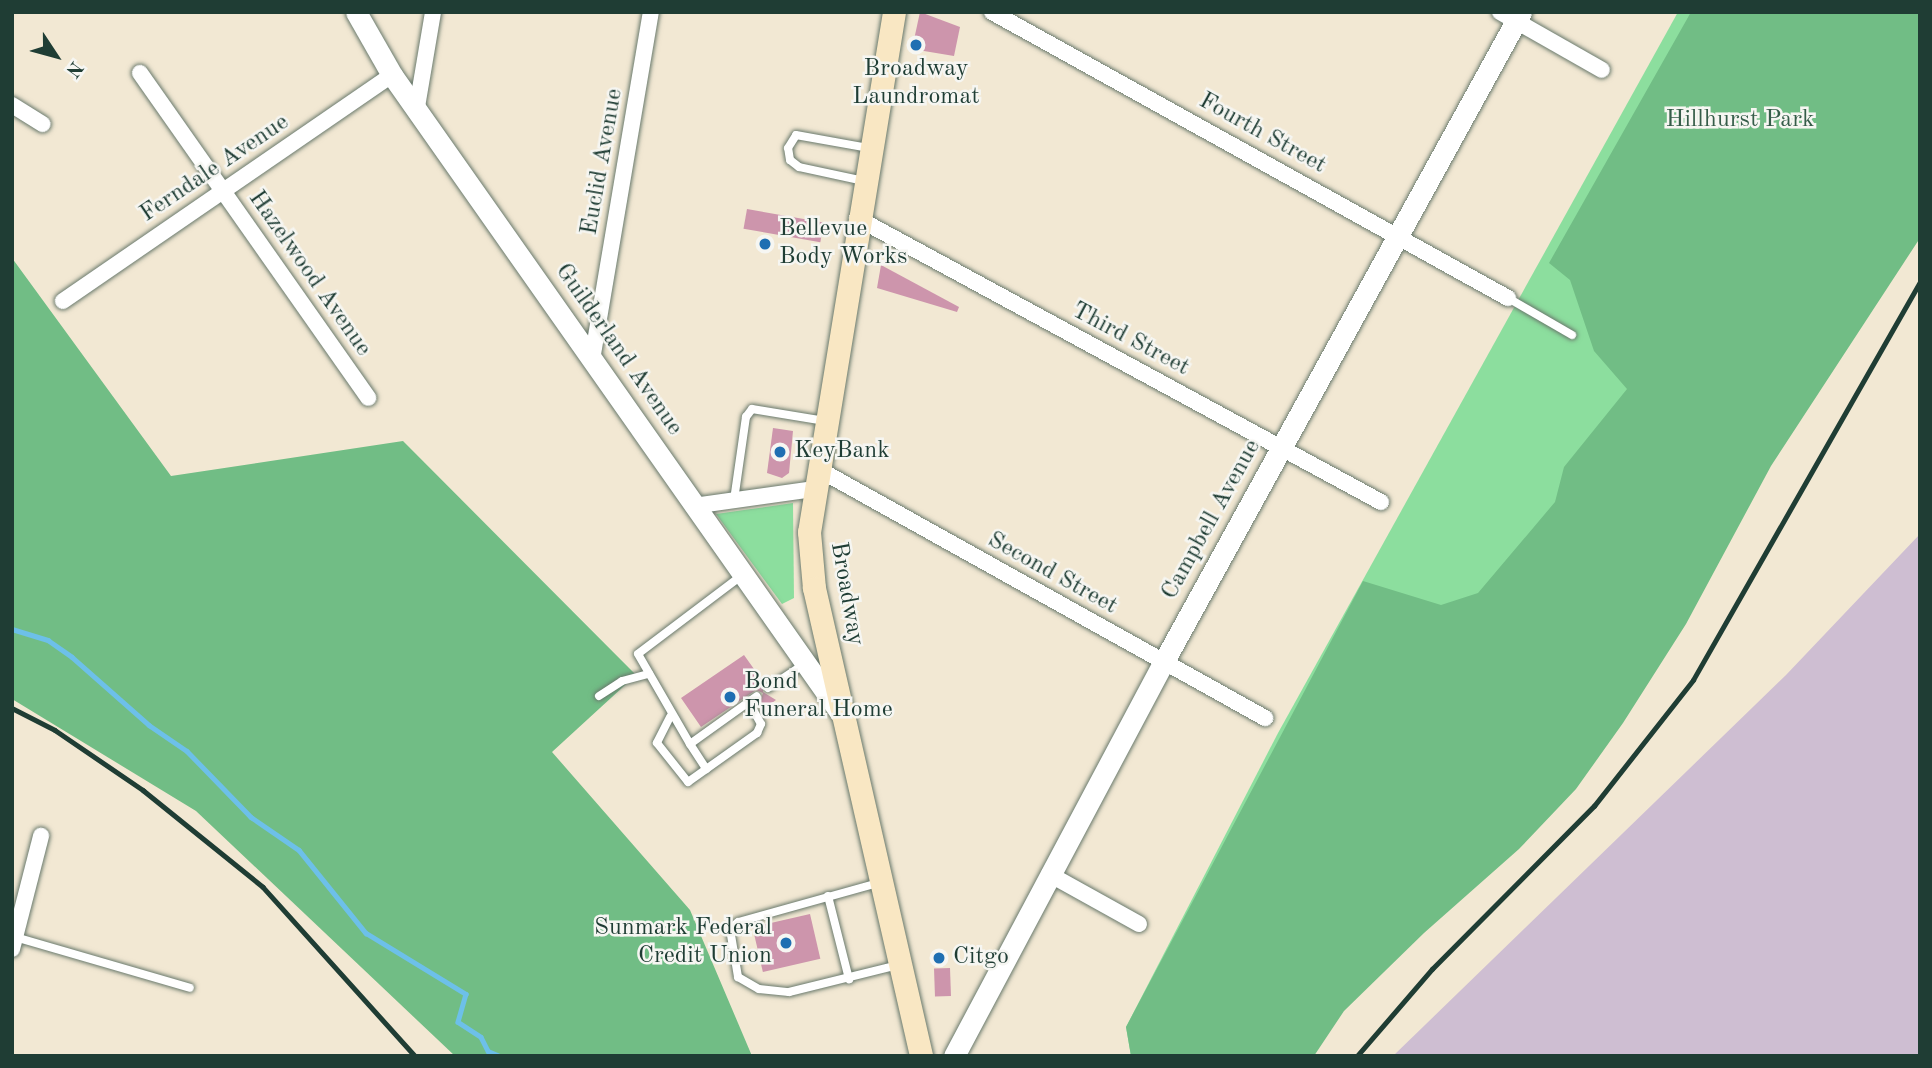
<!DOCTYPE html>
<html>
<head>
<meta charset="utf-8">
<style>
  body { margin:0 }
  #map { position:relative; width:1932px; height:1068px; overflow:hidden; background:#f2e8d3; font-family:"Old Standard TT",serif }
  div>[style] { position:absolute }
  .industrial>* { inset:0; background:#cebed2 }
  .green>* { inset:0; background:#8cde9e }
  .forest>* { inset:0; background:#71bd85 }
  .stream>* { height:4.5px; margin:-2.25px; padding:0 2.25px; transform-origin:2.25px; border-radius:2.25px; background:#6dc0e9 }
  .building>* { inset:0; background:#cd95ac; transform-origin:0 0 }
  .roads { filter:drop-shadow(0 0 2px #69796c) drop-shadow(0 0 2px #69796c) }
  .service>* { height:8px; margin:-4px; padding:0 4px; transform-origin:4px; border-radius:4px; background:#fff }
  .minor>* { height:16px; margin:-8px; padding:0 8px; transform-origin:8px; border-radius:8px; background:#fff }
  .tertiary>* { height:21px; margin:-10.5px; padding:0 10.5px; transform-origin:10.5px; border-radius:10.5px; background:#fff }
  .secondary>* { height:23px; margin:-11.5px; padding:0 11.5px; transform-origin:11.5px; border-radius:11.5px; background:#f9e7c3 }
  .rail>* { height:4.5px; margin:-2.25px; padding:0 2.25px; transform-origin:2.25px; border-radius:2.25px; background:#1f3d34 }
  .dots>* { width:19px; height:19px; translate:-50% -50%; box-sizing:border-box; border:4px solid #f6f6f2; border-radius:50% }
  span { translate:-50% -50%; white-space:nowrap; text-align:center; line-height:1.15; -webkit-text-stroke:5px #f6f6f2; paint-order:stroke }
  .poi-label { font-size:24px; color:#1f3d34 }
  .left { translate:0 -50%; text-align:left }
  .right { translate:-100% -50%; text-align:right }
  .park-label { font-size:24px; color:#355d49 }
  .street-label { font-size:24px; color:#1f3d34 }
  .frame { position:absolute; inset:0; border:14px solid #1f3d34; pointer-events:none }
  .north { position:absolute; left:21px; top:21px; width:70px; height:70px; -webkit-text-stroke:5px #f6f6f2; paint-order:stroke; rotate:126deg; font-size:19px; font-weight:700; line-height:28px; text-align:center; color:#1f3d34 }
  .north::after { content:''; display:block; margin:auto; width:24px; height:32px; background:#1f3d34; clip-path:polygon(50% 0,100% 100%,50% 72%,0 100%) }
</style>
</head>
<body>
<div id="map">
  <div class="industrial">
    <div style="clip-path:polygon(1920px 534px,1920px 1056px,1393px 1056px,1786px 675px)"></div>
  </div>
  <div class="green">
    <div style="clip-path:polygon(1678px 12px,1920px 12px,1920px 54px,1131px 1056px,1126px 1027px,1278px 733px)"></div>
    <div style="clip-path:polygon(793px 503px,794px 598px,782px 604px,716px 514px)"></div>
  </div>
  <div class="forest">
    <div style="clip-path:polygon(1691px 12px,1920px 12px,1920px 238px,1771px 466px,1686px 624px,1623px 723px,1576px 789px,1519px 849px,1424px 933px,1344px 1011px,1314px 1056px,1131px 1056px,1126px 1027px,1363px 581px,1441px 605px,1478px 593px,1555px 502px,1564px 467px,1627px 389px,1594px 351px,1570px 280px,1549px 263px)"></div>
    <div style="clip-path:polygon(12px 258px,171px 476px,403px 441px,636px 675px,552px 752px,690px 910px,752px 1056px,455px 1056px,196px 811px,12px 699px)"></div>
  </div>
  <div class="stream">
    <div style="left:12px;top:629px;width:38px;rotate:17deg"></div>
    <div style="left:48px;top:640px;width:29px;rotate:35deg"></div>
    <div style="left:72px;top:657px;width:103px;rotate:41.4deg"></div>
    <div style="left:149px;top:725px;width:46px;rotate:34.4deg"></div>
    <div style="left:187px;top:751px;width:92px;rotate:45.9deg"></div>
    <div style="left:251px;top:817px;width:58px;rotate:34.5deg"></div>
    <div style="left:299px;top:850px;width:107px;rotate:51.1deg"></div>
    <div style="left:366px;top:933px;width:117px;rotate:31.4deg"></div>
    <div style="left:466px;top:994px;width:29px;rotate:106deg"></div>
    <div style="left:458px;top:1022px;width:27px;rotate:33deg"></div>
    <div style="left:481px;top:1037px;width:16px;rotate:63deg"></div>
    <div style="left:488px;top:1051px;width:13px;rotate:23deg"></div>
  </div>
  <div class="building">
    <div style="clip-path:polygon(920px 12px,960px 27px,954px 56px,912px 49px)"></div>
    <div style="left:747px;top:209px;width:78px;height:20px;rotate:10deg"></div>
    <div style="clip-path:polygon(881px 265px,959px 307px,957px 312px,877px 288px)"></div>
    <div style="clip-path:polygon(773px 428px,793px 431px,789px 473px,782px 478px,767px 473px)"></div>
    <div style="clip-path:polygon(744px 655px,764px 683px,763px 692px,776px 700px,765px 708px,760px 702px,763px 693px,756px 690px,701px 727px,681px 698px)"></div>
    <div style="left:810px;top:914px;width:46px;height:59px;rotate:77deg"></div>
    <div style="left:950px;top:968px;width:28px;height:16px;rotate:88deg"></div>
  </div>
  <div class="roads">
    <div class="service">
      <div style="left:864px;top:181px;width:66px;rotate:-167.8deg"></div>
      <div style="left:799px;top:167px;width:11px;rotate:-142deg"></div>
      <div style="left:790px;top:160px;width:12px;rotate:-99deg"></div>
      <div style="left:788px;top:148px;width:15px;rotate:-58deg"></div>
      <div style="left:796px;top:135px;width:73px;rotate:10.2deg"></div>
      <div style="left:1508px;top:298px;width:74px;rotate:30deg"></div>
      <div style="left:734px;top:500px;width:84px;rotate:-81.8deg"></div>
      <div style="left:746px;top:417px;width:10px;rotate:-53deg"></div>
      <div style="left:752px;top:409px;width:74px;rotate:9.3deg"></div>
      <div style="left:741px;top:576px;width:129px;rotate:142.9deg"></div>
      <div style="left:638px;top:654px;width:104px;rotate:60deg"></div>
      <div style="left:690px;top:744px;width:82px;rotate:-35.6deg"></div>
      <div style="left:768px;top:688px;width:42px;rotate:-33.3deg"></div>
      <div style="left:599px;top:696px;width:27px;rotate:-33deg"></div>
      <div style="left:622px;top:681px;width:28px;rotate:-15deg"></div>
      <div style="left:670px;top:717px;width:29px;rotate:117deg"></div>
      <div style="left:657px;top:743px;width:50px;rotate:51.5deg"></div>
      <div style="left:688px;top:782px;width:85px;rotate:-35.4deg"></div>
      <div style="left:757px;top:733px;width:10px;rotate:-66deg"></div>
      <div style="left:761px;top:724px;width:25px;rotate:-119deg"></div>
      <div style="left:690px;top:744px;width:30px;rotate:57deg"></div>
      <div style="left:878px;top:883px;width:145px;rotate:164.4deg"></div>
      <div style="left:738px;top:922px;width:11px;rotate:139deg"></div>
      <div style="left:730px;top:929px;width:49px;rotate:80.5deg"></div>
      <div style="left:738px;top:977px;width:24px;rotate:30deg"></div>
      <div style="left:759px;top:989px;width:30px;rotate:6deg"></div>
      <div style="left:789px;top:992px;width:112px;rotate:-13.9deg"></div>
      <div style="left:828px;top:896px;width:86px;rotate:75.8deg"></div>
      <div style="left:15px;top:937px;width:182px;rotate:16.2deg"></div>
    </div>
    <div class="minor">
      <div style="left:992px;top:12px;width:590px;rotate:29deg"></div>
      <div style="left:1500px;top:12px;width:117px;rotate:29.6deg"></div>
      <div style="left:140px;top:73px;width:397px;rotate:54.9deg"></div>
      <div style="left:12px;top:105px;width:36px;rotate:32deg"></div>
      <div style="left:417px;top:107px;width:96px;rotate:-80.4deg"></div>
      <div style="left:857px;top:218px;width:596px;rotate:28.46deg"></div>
      <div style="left:63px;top:301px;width:399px;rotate:-34.5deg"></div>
      <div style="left:592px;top:360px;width:353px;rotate:-80.4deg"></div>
      <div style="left:818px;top:469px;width:512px;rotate:29.12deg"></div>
      <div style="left:693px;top:506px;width:122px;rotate:-8deg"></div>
      <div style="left:1049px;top:874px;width:103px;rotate:29.1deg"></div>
      <div style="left:12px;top:949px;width:117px;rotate:-75.6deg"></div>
    </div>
    <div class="tertiary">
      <div style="left:356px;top:12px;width:73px;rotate:60.3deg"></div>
      <div style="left:392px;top:75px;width:782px;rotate:54.89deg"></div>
      <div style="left:954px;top:1056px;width:447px;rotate:-62deg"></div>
      <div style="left:1164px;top:661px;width:741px;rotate:-61.19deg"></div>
    </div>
    <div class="secondary">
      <div style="left:894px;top:12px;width:527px;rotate:99.28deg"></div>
      <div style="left:809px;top:532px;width:56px;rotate:84.9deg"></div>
      <div style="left:814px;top:588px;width:480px;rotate:77.1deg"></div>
    </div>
  </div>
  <div class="rail">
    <div style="left:12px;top:708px;width:48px;rotate:27.1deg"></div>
    <div style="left:55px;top:730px;width:107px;rotate:34.3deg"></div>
    <div style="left:143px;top:790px;width:154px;rotate:38.9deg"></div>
    <div style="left:263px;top:887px;width:227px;rotate:48deg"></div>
    <div style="left:1357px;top:1056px;width:115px;rotate:-49.2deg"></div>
    <div style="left:1432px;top:969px;width:230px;rotate:-45.2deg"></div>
    <div style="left:1594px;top:806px;width:160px;rotate:-51.8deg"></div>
    <div style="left:1693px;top:680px;width:458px;rotate:-60.3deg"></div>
  </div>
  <div class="dots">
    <div style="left:916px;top:45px;background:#1f6fb2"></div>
    <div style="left:765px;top:244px;background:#1f6fb2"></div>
    <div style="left:780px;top:452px;background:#1f6fb2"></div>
    <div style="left:730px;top:697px;background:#1f6fb2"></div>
    <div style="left:786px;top:943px;background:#1f6fb2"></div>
    <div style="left:939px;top:958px;background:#1f6fb2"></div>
  </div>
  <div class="poi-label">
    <span style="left:916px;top:84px">Broadway<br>Laundromat</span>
    <span class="left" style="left:779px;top:244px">Bellevue<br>Body Works</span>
    <span class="left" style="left:794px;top:452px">KeyBank</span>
    <span class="left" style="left:744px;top:697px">Bond<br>Funeral Home</span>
    <span class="right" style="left:772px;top:943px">Sunmark Federal<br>Credit Union</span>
    <span class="left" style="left:953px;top:958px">Citgo</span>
  </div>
  <div class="park-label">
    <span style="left:1740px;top:121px">Hillhurst Park</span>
  </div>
  <div class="street-label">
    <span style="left:1262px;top:134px;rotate:29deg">Fourth Street</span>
    <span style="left:603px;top:162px;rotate:-80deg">Euclid Avenue</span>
    <span style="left:215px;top:169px;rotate:-34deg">Ferndale Avenue</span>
    <span style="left:309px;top:274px;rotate:55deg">Hazelwood Avenue</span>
    <span style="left:1130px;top:340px;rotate:28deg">Third Street</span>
    <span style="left:618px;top:350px;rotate:55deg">Guilderland Avenue</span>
    <span style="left:1212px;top:520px;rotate:-61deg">Campbell Avenue</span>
    <span style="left:1052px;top:574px;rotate:29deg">Second Street</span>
    <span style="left:846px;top:594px;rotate:80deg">Broadway</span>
  </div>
  <div class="frame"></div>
  <div class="north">N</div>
</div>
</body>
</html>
